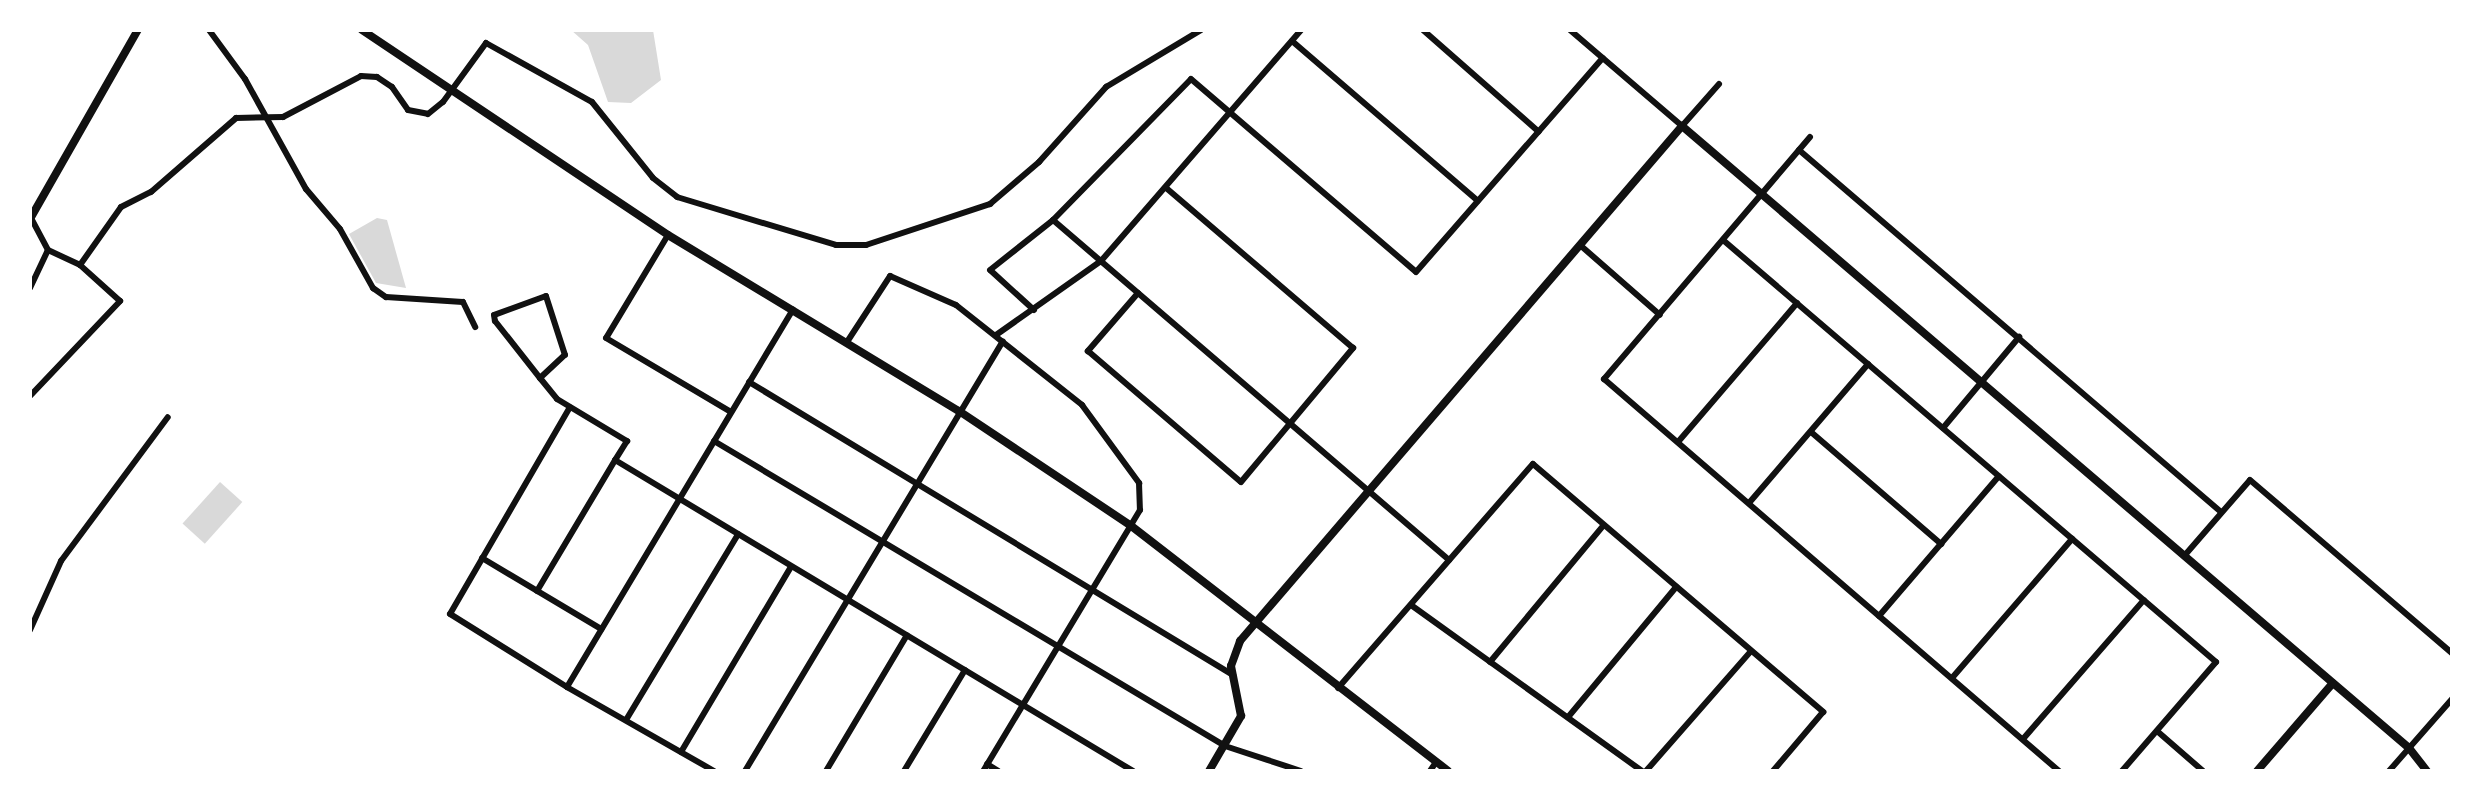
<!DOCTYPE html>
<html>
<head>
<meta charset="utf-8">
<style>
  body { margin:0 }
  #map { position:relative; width:2482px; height:801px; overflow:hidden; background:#fff; font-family:Helvetica,sans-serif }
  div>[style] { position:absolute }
  .water>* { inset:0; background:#d9d9d9; transform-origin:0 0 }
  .minor>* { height:6px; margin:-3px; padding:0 3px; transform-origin:3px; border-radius:3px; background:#111 }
  .tertiary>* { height:8px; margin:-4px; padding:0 4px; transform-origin:4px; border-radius:4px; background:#111 }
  span { translate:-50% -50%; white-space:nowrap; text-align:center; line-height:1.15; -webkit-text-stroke:6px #fff; paint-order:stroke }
  .frame { position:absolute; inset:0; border:32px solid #fff; pointer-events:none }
</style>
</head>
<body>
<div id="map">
  <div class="water">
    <div style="clip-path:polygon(571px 30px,653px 30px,661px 80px,631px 103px,608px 102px,588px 45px)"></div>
    <div style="clip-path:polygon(377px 218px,387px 220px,406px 288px,376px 283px,349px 234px)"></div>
    <div style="left:220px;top:482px;width:30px;height:56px;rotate:42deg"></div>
  </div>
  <div class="minor">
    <div style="left:209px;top:30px;width:61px;rotate:53.7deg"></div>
    <div style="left:245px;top:79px;width:126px;rotate:61deg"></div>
    <div style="left:306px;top:189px;width:52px;rotate:49.6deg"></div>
    <div style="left:340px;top:229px;width:68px;rotate:60.8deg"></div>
    <div style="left:373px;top:288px;width:16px;rotate:35deg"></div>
    <div style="left:386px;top:297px;width:77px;rotate:3.7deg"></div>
    <div style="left:463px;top:302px;width:28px;rotate:64deg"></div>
    <div style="left:1423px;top:30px;width:154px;rotate:41.3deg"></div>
    <div style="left:1570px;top:30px;width:148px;rotate:40.6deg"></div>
    <div style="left:1682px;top:126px;width:56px;rotate:-48.6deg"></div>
    <div style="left:1292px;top:41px;width:245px;rotate:40.7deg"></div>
    <div style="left:1810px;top:137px;width:318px;rotate:130.4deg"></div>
    <div style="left:1604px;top:379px;width:601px;rotate:40.75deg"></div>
    <div style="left:1799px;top:150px;width:556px;rotate:40.62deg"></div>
    <div style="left:1053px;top:220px;width:522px;rotate:40.65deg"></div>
    <div style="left:668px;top:235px;width:120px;rotate:121deg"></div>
    <div style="left:606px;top:338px;width:145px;rotate:30.6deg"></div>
    <div style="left:1723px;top:240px;width:649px;rotate:40.56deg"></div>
    <div style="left:2216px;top:662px;width:144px;rotate:130.8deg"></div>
    <div style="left:1580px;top:245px;width:106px;rotate:41.2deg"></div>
    <div style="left:48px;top:250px;width:35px;rotate:25deg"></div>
    <div style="left:30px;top:288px;width:42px;rotate:-64.7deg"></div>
    <div style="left:48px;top:250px;width:36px;rotate:-118deg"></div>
    <div style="left:1138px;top:293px;width:77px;rotate:130.8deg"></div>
    <div style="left:1088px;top:351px;width:201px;rotate:40.6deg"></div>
    <div style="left:1241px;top:482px;width:175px;rotate:-50.1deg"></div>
    <div style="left:1353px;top:348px;width:246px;rotate:-139.4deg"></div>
    <div style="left:1034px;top:310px;width:59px;rotate:-137.7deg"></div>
    <div style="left:990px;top:270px;width:80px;rotate:-38.4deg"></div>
    <div style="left:1053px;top:220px;width:197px;rotate:-45.6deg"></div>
    <div style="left:1191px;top:79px;width:296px;rotate:40.6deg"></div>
    <div style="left:1416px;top:272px;width:284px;rotate:-48.9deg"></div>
    <div style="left:996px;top:335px;width:128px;rotate:-35.2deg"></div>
    <div style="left:1101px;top:261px;width:306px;rotate:-49.1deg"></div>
    <div style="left:847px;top:342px;width:79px;rotate:-56.9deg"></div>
    <div style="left:890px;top:276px;width:72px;rotate:23.7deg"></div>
    <div style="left:956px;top:305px;width:161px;rotate:38.4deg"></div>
    <div style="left:1082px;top:405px;width:97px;rotate:53.8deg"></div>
    <div style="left:1139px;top:483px;width:27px;rotate:88deg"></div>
    <div style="left:1140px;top:510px;width:305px;rotate:121deg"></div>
    <div style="left:540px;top:378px;width:34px;rotate:-43deg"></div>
    <div style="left:565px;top:355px;width:62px;rotate:-107.9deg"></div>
    <div style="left:546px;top:296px;width:55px;rotate:159.9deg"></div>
    <div style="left:494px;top:315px;width:6px;rotate:81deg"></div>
    <div style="left:495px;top:321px;width:73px;rotate:51.7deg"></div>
    <div style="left:540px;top:378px;width:27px;rotate:51deg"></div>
    <div style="left:557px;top:399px;width:82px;rotate:31deg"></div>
    <div style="left:627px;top:441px;width:22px;rotate:122deg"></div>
    <div style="left:615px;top:460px;width:604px;rotate:30.98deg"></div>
    <div style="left:749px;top:382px;width:566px;rotate:31.19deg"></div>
    <div style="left:30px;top:396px;width:131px;rotate:-46.5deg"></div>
    <div style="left:120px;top:301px;width:54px;rotate:-138deg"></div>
    <div style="left:80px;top:265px;width:71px;rotate:-54.7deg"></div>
    <div style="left:121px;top:207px;width:34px;rotate:-27deg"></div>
    <div style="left:151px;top:192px;width:113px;rotate:-41deg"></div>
    <div style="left:236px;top:118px;width:47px;rotate:-1.2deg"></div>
    <div style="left:283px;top:117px;width:88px;rotate:-27.7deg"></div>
    <div style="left:361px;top:76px;width:16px;rotate:4deg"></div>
    <div style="left:377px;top:77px;width:18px;rotate:34deg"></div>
    <div style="left:392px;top:87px;width:28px;rotate:55deg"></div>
    <div style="left:408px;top:110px;width:20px;rotate:11deg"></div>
    <div style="left:428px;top:114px;width:19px;rotate:-39deg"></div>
    <div style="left:443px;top:102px;width:73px;rotate:-53.9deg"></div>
    <div style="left:486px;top:43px;width:121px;rotate:29.1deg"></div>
    <div style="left:592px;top:102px;width:97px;rotate:51.2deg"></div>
    <div style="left:653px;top:178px;width:31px;rotate:38deg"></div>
    <div style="left:677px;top:197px;width:166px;rotate:16.8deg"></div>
    <div style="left:836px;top:245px;width:30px"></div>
    <div style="left:866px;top:245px;width:131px;rotate:-18.3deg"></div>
    <div style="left:990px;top:204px;width:65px;rotate:-40.6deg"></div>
    <div style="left:1039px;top:162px;width:101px;rotate:-48.2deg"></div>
    <div style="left:1106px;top:87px;width:111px;rotate:-31deg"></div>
    <div style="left:1943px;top:428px;width:119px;rotate:-50.1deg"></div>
    <div style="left:1811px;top:432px;width:172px;rotate:40.7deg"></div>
    <div style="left:714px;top:441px;width:595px;rotate:30.83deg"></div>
    <div style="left:1225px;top:746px;width:80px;rotate:18.2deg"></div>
    <div style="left:1678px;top:442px;width:183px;rotate:-49.4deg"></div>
    <div style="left:1749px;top:503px;width:183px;rotate:-49.4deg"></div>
    <div style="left:2185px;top:555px;width:99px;rotate:-49.1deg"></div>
    <div style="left:2250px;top:480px;width:266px;rotate:40.6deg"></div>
    <div style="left:482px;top:558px;width:139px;rotate:30.8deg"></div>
    <div style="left:537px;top:591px;width:152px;rotate:-59.2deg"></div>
    <div style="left:1411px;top:605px;width:284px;rotate:35.7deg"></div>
    <div style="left:1879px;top:616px;width:184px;rotate:-49.4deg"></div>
    <div style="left:30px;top:630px;width:76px;rotate:-65.8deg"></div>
    <div style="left:61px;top:561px;width:179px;rotate:-53.4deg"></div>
    <div style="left:1490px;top:662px;width:177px;rotate:-50.3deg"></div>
    <div style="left:1952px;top:678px;width:184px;rotate:-49.2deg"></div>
    <div style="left:567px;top:687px;width:138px;rotate:-148deg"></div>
    <div style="left:450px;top:614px;width:239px;rotate:-59.9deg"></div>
    <div style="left:1338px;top:688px;width:297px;rotate:-49deg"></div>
    <div style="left:1533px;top:464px;width:382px;rotate:40.5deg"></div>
    <div style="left:1823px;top:712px;width:77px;rotate:130.3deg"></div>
    <div style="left:1569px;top:716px;width:168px;rotate:-50.3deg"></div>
    <div style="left:626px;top:720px;width:217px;rotate:-58.9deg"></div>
    <div style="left:2157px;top:731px;width:61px;rotate:41deg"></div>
    <div style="left:2023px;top:739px;width:184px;rotate:-49deg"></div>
    <div style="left:681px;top:752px;width:215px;rotate:-59.3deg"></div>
    <div style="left:987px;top:764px;width:13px;rotate:32deg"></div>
    <div style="left:714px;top:771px;width:169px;rotate:-150.3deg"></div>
    <div style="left:567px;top:687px;width:440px;rotate:-59.1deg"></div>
    <div style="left:745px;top:771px;width:501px;rotate:-59.04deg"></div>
    <div style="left:826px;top:771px;width:158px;rotate:-59.2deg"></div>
    <div style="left:904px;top:771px;width:118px;rotate:-58.9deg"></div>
    <div style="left:1430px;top:771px;width:11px;rotate:-56deg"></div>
    <div style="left:1646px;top:771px;width:159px;rotate:-48.8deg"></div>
    <div style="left:2389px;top:771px;width:96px;rotate:-48.8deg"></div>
  </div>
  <div class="tertiary">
    <div style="left:362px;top:30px;width:368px;rotate:33.8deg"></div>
    <div style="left:668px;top:235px;width:340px;rotate:31.2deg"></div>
    <div style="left:959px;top:411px;width:206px;rotate:33.7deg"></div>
    <div style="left:1130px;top:525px;width:402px;rotate:37.7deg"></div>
    <div style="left:30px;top:219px;width:218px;rotate:-60.3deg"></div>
    <div style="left:1209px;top:771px;width:64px;rotate:-59.8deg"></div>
    <div style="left:1241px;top:716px;width:51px;rotate:-101.3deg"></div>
    <div style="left:1231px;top:666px;width:27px;rotate:-70deg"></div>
    <div style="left:1240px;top:641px;width:679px;rotate:-49.36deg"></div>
    <div style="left:1682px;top:126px;width:957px;rotate:40.55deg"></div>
    <div style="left:2409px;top:748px;width:29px;rotate:52deg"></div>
    <div style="left:2257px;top:771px;width:116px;rotate:-49.2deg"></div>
  </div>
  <div class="frame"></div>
</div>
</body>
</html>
